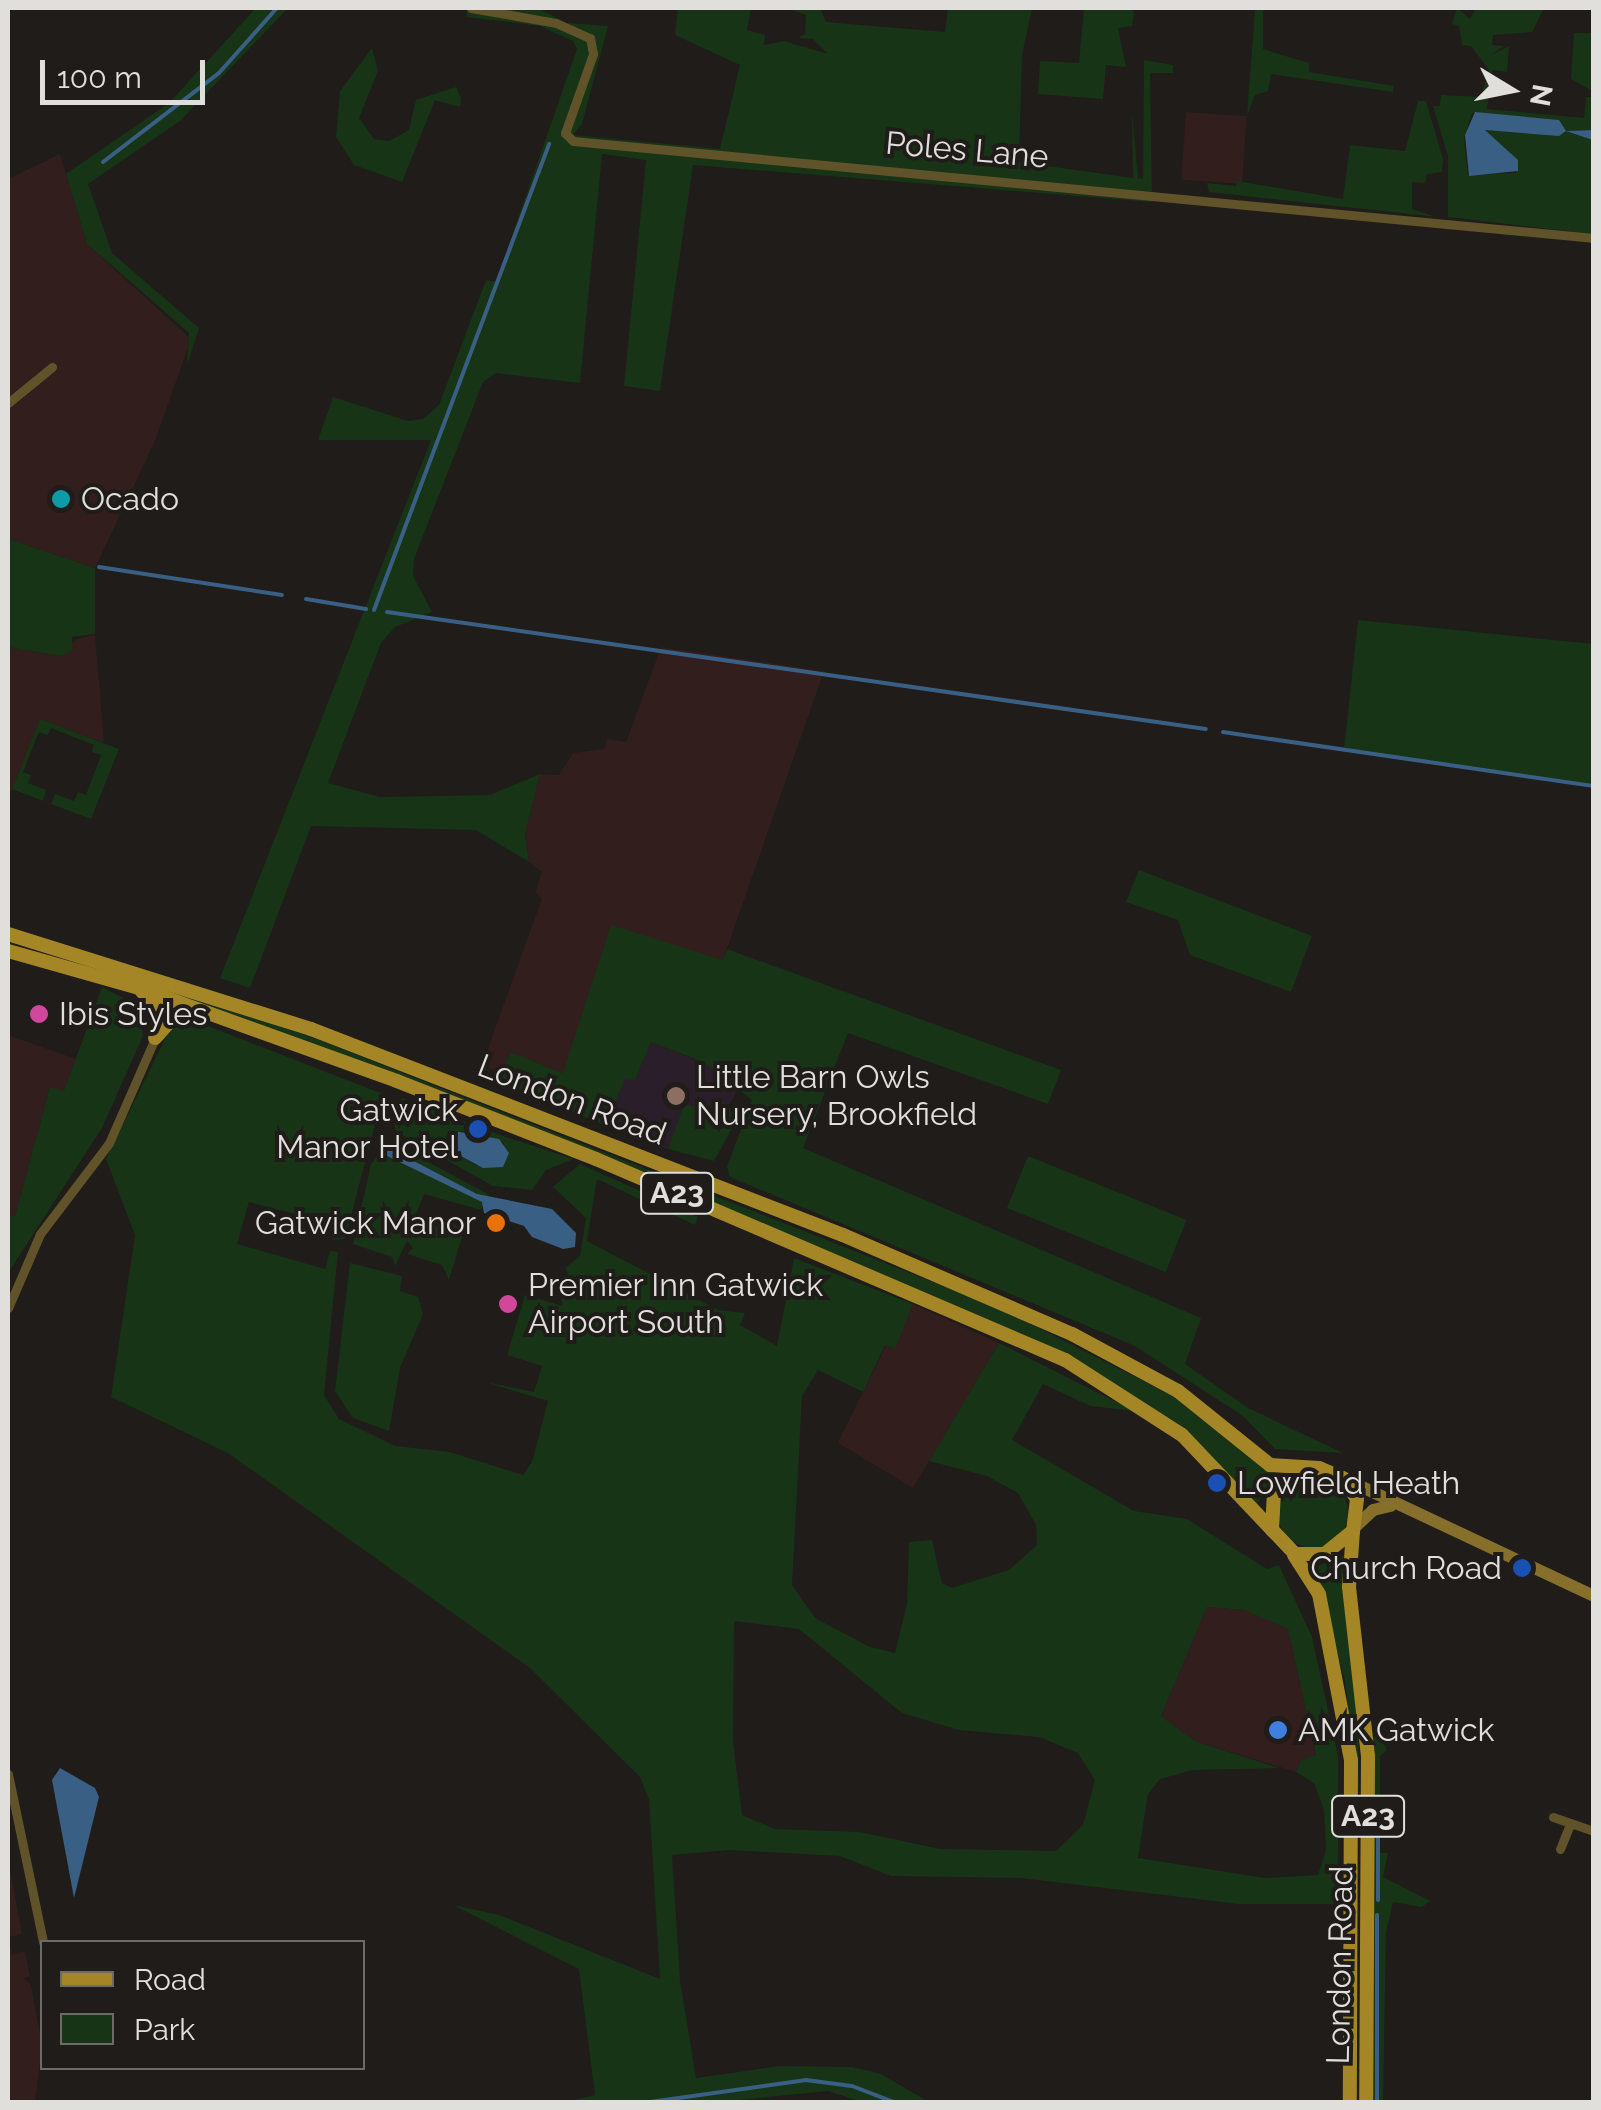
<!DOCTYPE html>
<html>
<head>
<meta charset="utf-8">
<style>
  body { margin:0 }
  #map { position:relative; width:1601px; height:2110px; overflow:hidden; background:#1f1c19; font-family:Raleway,sans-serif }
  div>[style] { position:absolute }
  .industrial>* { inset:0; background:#311e1d; transform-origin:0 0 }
  .education>* { inset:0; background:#2b1e2b }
  .green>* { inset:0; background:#173416; transform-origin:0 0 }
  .round { border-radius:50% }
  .water>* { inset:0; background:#3a5f85 }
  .stream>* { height:4px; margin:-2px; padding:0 2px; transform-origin:2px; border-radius:2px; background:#3a5f85 }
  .street>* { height:9px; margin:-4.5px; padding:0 4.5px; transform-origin:4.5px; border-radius:4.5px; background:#605229 }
  .secondary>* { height:12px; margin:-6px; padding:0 6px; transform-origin:6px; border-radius:6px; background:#866f2a }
  .primary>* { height:14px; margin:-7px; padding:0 7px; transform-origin:7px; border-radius:7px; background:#a48626 }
  .dots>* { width:28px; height:28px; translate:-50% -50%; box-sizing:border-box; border:5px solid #1f1c19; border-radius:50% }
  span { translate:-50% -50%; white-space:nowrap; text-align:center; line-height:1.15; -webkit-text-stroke:8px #1f1c19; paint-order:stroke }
  .shield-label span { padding:2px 8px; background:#1f1c19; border:2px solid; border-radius:8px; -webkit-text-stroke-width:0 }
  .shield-label { font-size:30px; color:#e1dfdc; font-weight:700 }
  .street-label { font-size:32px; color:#e1dfdc }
  .poi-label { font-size:32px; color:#e1dfdc }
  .left { translate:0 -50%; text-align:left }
  .right { translate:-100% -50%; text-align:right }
  .frame { position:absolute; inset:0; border:10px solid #e1dfdc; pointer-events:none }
  .legend { position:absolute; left:40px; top:1940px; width:325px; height:130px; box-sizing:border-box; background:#1f1c19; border:2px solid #6d6a67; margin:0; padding:12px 18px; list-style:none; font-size:30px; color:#e1dfdc }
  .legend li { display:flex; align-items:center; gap:20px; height:50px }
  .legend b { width:50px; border:2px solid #6d6a67 }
  .north { position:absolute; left:1461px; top:40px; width:100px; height:100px; -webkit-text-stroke:8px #1f1c19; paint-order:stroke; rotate:100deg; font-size:28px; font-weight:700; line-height:40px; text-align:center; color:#e1dfdc }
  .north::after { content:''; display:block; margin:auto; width:35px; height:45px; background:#e1dfdc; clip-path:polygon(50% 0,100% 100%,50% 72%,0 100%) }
  .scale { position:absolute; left:40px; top:60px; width:165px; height:45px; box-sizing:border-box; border:5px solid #e1dfdc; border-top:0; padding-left:12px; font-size:30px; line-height:35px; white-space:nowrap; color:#e1dfdc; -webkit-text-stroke:8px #1f1c19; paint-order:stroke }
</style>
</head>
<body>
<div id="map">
  <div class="industrial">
    <div style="left:1186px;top:112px;width:61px;height:68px;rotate:4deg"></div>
    <div style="clip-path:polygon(60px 154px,87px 244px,191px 339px,155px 441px,95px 568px,8px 539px,8px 179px)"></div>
    <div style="clip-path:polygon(95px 634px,104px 743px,40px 720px,8px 799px,8px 647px,61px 656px,77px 639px)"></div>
    <div style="clip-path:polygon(661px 647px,824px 671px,723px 960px,563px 1073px,511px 1052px,501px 1073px,482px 1065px,542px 898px,535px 893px,542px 872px,529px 862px,525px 834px,540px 774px,559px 775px,573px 753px,604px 749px,607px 739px,626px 742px)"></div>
    <div style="clip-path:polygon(8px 1035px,76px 1059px,64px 1092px,50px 1087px,15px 1216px,8px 1214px)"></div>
    <div style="clip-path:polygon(913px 1304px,999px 1343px,913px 1488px,838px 1443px,886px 1345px,895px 1348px)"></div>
    <div style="clip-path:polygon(1207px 1607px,1244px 1610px,1288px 1629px,1316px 1756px,1301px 1760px,1296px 1772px,1195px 1741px,1161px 1716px)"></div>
    <div style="clip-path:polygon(8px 1859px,22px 1934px,9px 1937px,10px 1946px,12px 1955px,25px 1951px,30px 1976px,24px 1978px,31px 1985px,42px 2045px,35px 2102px,8px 2102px)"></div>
  </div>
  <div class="education">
    <div style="clip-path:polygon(651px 1042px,711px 1066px,737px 1091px,730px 1104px,712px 1110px,684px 1104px,668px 1149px,606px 1127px,625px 1077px,635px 1080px)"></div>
  </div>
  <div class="green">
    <div style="clip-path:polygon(256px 8px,288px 8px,180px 121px,88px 184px,112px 253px,199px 328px,187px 365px,189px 333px,87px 244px,66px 174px,169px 103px)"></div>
    <div style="clip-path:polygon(467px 8px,537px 8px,567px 23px,608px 26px,582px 124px,573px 135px,720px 149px,740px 65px,675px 35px,678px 8px,751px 9px,747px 30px,765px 35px,764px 45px,784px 41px,828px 54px,813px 39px,798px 38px,805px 34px,806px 15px,786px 8px,820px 8px,826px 22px,945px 32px,948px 8px,1032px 8px,1022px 55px,1019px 162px,1133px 178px,1132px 112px,1138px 178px,1143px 179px,1144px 60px,1173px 65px,1173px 73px,1150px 73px,1152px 202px,693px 165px,660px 391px,624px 386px,646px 160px,602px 154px,580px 383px,496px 373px,483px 382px,414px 559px,413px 576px,432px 612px,395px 627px,381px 643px,328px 783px,380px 797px,490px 795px,540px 774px,525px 834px,529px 862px,476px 830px,311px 826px,250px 988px,220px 978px,431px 440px,318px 440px,333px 397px,408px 421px,423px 419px,439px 405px,486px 280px,496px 282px,577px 49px,573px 41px,540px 26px,467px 17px)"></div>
    <div style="clip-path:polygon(1067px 8px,1130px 8px,1134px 12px,1132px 26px,1118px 28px,1126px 67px,1106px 65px,1103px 99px,1038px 94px,1040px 61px,1079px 63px,1084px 9px)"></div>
    <div style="clip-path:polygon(1255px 8px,1263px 8px,1263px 49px,1309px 63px,1309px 72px,1394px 86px,1393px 92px,1271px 74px,1268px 91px,1255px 95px,1247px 116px)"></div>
    <div style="clip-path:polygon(evenodd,1457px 8px,1470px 19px,1476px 8px,1544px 8px,1532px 32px,1493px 35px,1492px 45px,1504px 46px,1489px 56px,1509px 46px,1507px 72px,1492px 70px,1487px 109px,1584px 118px,1586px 97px,1593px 97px,1593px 130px,1568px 131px,1593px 140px,1593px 234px,1448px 217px,1448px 156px,1433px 106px,1440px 106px,1441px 95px,1481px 97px,1489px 70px,1471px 46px,1462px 45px,1459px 26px,1452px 24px,1457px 8px,1472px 113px,1559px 120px,1565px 133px,1485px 130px,1518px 160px,1516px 173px,1468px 175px,1464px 138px,1472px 113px)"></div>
    <div style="clip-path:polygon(1574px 33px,1593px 33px,1593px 91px,1571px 79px)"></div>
    <div style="clip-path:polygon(372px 48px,378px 71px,359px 118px,374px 139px,389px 141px,409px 130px,416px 100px,456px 87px,461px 98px,460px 107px,435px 100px,402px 182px,354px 165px,336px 137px,340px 91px)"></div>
    <div style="clip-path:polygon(1418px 101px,1426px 101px,1443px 159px,1442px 172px,1427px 174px,1425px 183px,1412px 182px,1412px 209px,1437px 217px,1209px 192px,1207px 183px,1236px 186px,1237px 181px,1343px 199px,1350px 145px,1405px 151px)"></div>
    <div style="clip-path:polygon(8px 539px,95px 568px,95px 634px,72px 637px,73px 650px,61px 656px,8px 647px)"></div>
    <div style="clip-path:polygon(1358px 620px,1593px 644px,1593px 786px,1344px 749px)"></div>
    <div style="clip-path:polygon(40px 719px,119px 749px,91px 819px,51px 804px,55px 794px,74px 801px,78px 792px,86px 795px,101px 755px,92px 752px,94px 745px,51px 728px,48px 735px,39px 732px,23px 772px,31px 775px,28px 783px,46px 790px,43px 801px,12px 789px)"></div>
    <div style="clip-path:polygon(1139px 870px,1312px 936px,1291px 992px,1190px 955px,1178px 920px,1126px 902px)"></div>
    <div style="clip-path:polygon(611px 925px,723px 960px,727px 949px,1061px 1070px,1048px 1104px,848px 1033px,803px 1148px,1201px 1318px,1185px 1364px,1248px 1408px,1343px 1453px,1275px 1449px,1243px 1416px,1135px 1346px,730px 1177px,727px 1167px,752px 1100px,703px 1062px,651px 1042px,635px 1080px,625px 1078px,606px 1126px,506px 1084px,501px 1073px,511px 1052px,563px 1073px)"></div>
    <div style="clip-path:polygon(62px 956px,309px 1036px,999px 1308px,1177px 1398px,1276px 1475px,1257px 1504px,1179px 1424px,1055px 1349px,733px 1213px)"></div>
    <div style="clip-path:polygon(102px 987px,139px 1006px,143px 1036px,102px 1128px,8px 1273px,8px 1214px,15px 1216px,50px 1087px,64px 1091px)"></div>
    <div style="clip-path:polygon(evenodd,195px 1021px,383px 1094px,345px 1239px,332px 1240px,335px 1225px,249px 1202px,237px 1244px,325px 1269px,330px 1251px,338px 1252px,324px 1395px,339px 1419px,395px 1446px,450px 1452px,523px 1475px,532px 1462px,548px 1401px,485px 1382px,534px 1392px,542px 1366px,507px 1355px,525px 1295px,563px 1306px,560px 1291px,573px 1283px,565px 1268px,580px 1256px,586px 1218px,553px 1187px,580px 1164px,698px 1217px,695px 1225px,597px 1179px,587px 1241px,718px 1310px,745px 1313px,740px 1325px,777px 1346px,794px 1258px,913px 1304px,895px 1349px,885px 1345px,863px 1392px,818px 1370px,802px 1396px,792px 1585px,815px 1618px,870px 1647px,895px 1653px,907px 1604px,909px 1542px,932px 1540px,942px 1583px,952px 1588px,1009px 1570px,1037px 1545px,1036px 1525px,1018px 1493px,987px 1476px,929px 1461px,999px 1343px,1134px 1411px,1090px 1406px,1043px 1384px,1012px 1440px,1134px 1511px,1187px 1519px,1267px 1569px,1279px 1565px,1312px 1637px,1338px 1756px,1338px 1904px,1239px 1904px,1021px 1878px,891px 1876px,840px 1856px,729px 1850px,672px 1855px,680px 1980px,696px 2078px,780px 2066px,852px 2067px,881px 2074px,929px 2102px,862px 2102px,828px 2091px,718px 2102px,566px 2102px,595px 2095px,579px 1969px,453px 1905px,499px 1915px,660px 1979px,649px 1800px,640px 1777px,530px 1668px,228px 1453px,111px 1397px,135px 1235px,106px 1159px,167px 1035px,177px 1025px,195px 1021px,1207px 1607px,1244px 1610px,1288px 1629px,1316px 1755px,1301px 1760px,1296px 1772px,1314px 1783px,1324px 1810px,1326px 1850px,1318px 1875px,1265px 1878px,1138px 1858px,1148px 1794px,1160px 1779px,1193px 1770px,1279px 1768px,1195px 1741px,1161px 1716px,1207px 1607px,195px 1021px,734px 1621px,799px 1629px,902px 1713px,959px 1730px,1039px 1737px,1078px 1753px,1095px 1780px,1083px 1825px,1056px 1851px,940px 1849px,860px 1832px,775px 1829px,742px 1815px,733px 1741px,734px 1621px)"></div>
    <div style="clip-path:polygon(evenodd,402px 1098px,503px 1136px,574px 1159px,546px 1170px,532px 1190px,493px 1186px,397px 1132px,391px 1116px,402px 1098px,462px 1131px,504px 1143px,503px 1167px,476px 1165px,444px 1147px,447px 1134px,462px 1131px)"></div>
    <div style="clip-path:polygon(723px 1102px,739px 1116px,714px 1161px,668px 1149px,684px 1104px,711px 1110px)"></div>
    <div style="clip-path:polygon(389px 1141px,488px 1194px,481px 1210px,424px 1194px,415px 1217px,440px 1228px,445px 1219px,464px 1230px,449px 1280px,442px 1265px,407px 1254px,413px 1248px,407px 1241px,395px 1266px,392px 1257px,353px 1244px,371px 1164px)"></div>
    <div style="left:1028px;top:1156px;width:171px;height:56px;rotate:22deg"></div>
    <div style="clip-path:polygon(350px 1263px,402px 1276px,400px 1291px,418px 1297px,423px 1314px,400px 1368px,389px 1431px,353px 1418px,335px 1391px)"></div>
    <div class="round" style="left:1278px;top:1478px;width:70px;height:70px"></div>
    <div style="clip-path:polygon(1344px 1556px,1358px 1705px,1359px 1795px,1345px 1681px,1314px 1567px)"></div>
    <div style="clip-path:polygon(1372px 1737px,1381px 1737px,1387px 1750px,1380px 1756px,1380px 1853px,1388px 1853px,1383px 1877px,1430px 1901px,1422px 1907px,1393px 1902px,1386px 1932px,1383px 2102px,1373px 2102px)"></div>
  </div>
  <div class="water">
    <div style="clip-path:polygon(1475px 112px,1559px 120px,1566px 131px,1593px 130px,1593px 140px,1566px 131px,1559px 136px,1485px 130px,1518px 160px,1518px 171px,1469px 176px,1465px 135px)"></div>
    <div style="clip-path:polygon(454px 1131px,499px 1139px,509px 1153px,503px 1167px,483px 1168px,444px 1147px)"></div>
    <div style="clip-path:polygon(385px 1146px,477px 1194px,552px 1209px,576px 1233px,575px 1247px,563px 1249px,532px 1237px,524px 1226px,484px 1213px,482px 1202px,381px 1153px)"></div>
    <div style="clip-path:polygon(60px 1768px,95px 1788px,99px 1797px,74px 1898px,52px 1780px)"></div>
  </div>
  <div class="stream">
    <div style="left:103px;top:162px;width:146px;rotate:-37.5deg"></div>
    <div style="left:219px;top:73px;width:87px;rotate:-48.3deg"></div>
    <div style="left:99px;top:567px;width:185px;rotate:8.7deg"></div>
    <div style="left:306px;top:599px;width:61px;rotate:9.5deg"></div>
    <div style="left:374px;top:610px;width:498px;rotate:-69.4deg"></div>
    <div style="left:387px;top:612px;width:827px;rotate:8.13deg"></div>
    <div style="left:1223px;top:732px;width:375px;rotate:8.3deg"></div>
    <div style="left:1378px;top:1900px;width:82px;rotate:-90deg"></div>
    <div style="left:650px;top:2102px;width:158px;rotate:-8deg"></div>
    <div style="left:806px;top:2080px;width:46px;rotate:7.4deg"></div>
    <div style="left:852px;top:2086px;width:45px;rotate:20.9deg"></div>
    <div style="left:1377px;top:2102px;width:187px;rotate:-90deg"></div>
  </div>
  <div class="street">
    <div style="left:471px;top:8px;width:86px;rotate:10deg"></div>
    <div style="left:556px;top:23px;width:37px;rotate:24deg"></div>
    <div style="left:590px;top:38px;width:16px;rotate:79deg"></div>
    <div style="left:593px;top:54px;width:84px;rotate:109.5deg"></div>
    <div style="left:565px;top:133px;width:11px;rotate:45deg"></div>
    <div style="left:573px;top:141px;width:1026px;rotate:5.43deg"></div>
    <div style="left:8px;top:403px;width:57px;rotate:-39.3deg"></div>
    <div style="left:8px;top:1308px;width:81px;rotate:-66.6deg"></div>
    <div style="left:40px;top:1234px;width:114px;rotate:-52.8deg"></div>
    <div style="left:109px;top:1143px;width:115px;rotate:-66.3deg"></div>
    <div style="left:8px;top:1774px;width:172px;rotate:78.2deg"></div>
    <div style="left:1553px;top:1817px;width:43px;rotate:18.9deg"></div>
    <div style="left:1560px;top:1849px;width:27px;rotate:-68deg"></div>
  </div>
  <div class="secondary">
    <div style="left:1343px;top:1478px;width:277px;rotate:25.2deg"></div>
    <div style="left:1354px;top:1528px;width:26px;rotate:-43deg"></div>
    <div style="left:1373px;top:1510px;width:18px;rotate:-13deg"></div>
  </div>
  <div class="primary">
    <div style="left:8px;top:934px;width:318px;rotate:17.4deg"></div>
    <div style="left:311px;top:1029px;width:570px;rotate:21.17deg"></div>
    <div style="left:843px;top:1235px;width:249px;rotate:23.4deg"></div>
    <div style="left:1072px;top:1334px;width:120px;rotate:28.3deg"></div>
    <div style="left:1178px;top:1391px;width:118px;rotate:38.8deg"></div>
    <div style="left:1270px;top:1465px;width:49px;rotate:3.5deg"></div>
    <div style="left:1319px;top:1468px;width:26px;rotate:23deg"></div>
    <div style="left:1343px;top:1478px;width:25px;rotate:56deg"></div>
    <div style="left:1357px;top:1499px;width:32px;rotate:97deg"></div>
    <div style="left:1353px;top:1531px;width:36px;rotate:141deg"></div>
    <div style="left:1325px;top:1554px;width:30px;rotate:180deg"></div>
    <div style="left:1295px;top:1554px;width:164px;rotate:-133.5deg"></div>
    <div style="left:1182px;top:1435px;width:139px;rotate:-147.3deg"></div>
    <div style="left:1065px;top:1360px;width:510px;rotate:-156.8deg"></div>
    <div style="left:596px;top:1159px;width:214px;rotate:-158.6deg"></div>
    <div style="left:397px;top:1081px;width:274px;rotate:-160.2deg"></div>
    <div style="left:139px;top:988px;width:136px;rotate:-164.2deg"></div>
    <div style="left:141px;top:990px;width:24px;rotate:52deg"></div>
    <div style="left:156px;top:1009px;width:23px;rotate:90deg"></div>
    <div style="left:155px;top:1038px;width:24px;rotate:-48deg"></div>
    <div style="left:171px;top:1020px;width:29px;rotate:-12deg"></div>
    <div style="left:1272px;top:1530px;width:36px;rotate:-87deg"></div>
    <div style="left:1274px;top:1494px;width:36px;rotate:-42deg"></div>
    <div style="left:1353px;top:1531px;width:56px;rotate:94.1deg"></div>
    <div style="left:1349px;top:1587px;width:170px;rotate:83.6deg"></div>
    <div style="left:1368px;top:1756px;width:346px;rotate:90.3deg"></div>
    <div style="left:1294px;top:1555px;width:46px;rotate:57.3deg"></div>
    <div style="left:1319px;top:1594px;width:169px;rotate:79.1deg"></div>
    <div style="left:1351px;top:1760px;width:342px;rotate:90.2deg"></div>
  </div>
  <div class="dots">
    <div style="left:61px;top:499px;background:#0f9aa8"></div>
    <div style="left:39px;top:1014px;background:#d1479c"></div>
    <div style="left:676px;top:1096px;background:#8d6e63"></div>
    <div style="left:478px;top:1129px;background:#1a4fb4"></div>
    <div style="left:496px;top:1223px;background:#e8710a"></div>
    <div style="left:508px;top:1304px;background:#d1479c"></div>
    <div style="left:1217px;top:1483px;background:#1a4fb4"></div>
    <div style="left:1522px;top:1568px;background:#1a4fb4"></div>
    <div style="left:1278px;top:1730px;background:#3f7fe0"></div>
  </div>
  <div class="shield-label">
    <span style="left:677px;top:1193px">A23</span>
    <span style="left:1368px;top:1816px">A23</span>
  </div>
  <div class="street-label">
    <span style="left:967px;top:150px;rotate:5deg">Poles Lane</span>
    <span style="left:572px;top:1100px;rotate:21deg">London Road</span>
    <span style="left:1340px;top:1965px;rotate:-89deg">London Road</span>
  </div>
  <div class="poi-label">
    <span class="left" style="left:81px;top:499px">Ocado</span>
    <span class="left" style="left:59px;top:1014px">Ibis Styles</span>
    <span class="left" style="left:696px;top:1096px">Little Barn Owls<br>Nursery, Brookfield</span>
    <span class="right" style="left:458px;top:1129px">Gatwick<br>Manor Hotel</span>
    <span class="right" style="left:476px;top:1223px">Gatwick Manor</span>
    <span class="left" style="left:528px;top:1304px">Premier Inn Gatwick<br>Airport South</span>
    <span class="left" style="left:1237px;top:1483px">Lowfield Heath</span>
    <span class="right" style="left:1502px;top:1568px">Church Road</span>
    <span class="left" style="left:1298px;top:1730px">AMK Gatwick</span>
  </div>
  <div class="frame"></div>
  <ul class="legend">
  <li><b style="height:12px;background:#a48626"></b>Road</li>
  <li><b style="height:28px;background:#173416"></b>Park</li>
  </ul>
  <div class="north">N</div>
  <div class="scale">100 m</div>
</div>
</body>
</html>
